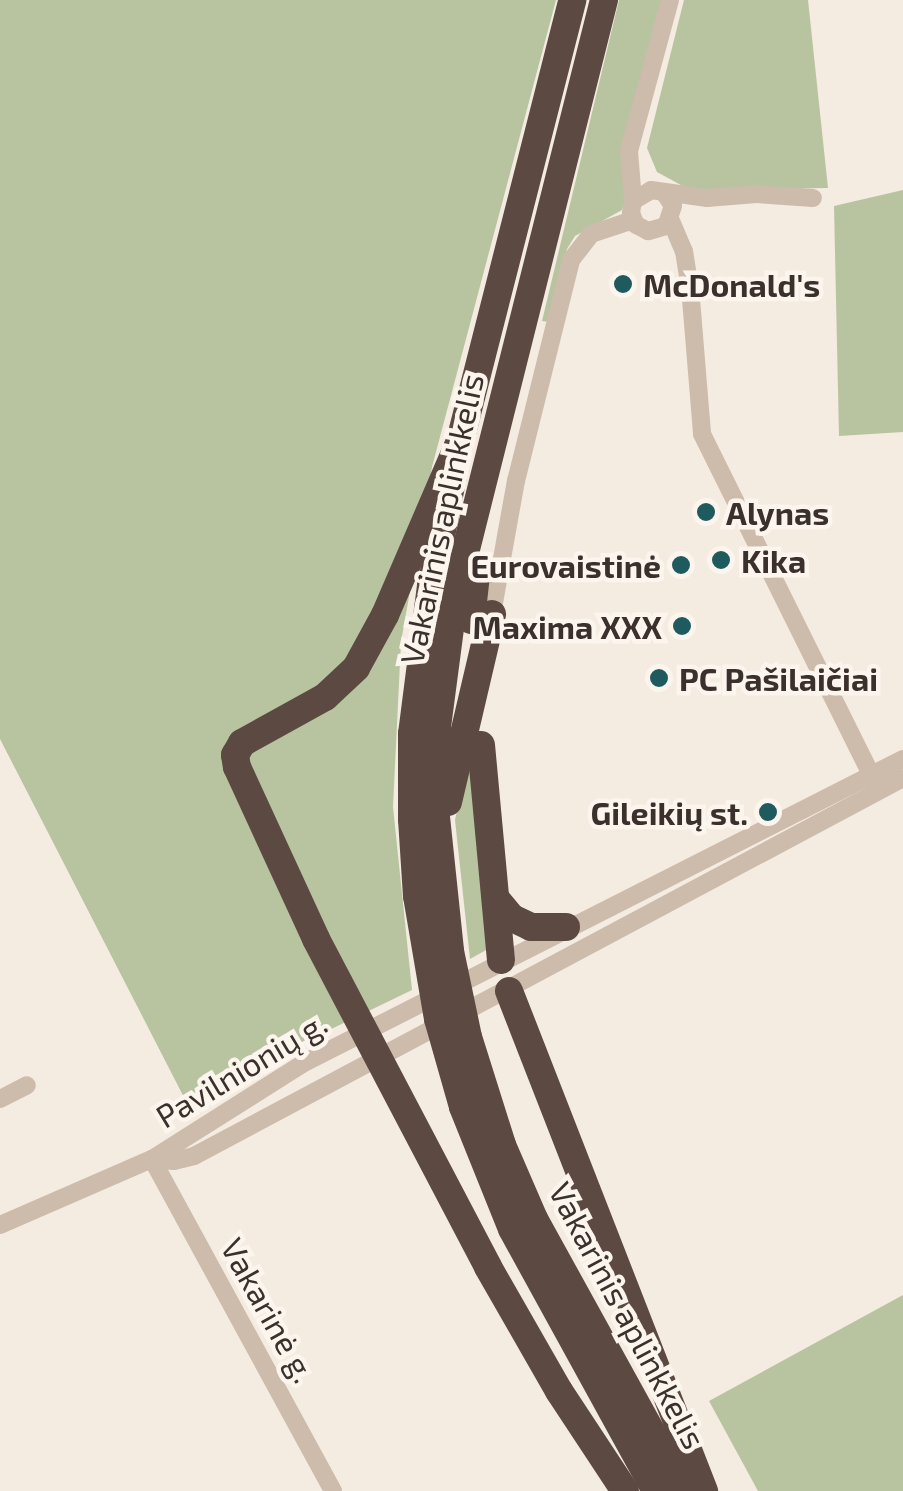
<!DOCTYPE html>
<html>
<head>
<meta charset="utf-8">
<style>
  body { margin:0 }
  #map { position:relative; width:903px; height:1491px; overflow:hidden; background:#f4ebe1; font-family:"Exo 2",sans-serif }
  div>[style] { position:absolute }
  .green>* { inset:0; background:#b8c4a0 }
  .minor>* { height:18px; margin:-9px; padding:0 9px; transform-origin:9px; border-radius:9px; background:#cdbbac }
  .highway>* { height:28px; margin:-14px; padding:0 14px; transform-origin:14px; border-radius:14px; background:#5c4a42 }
  .highway-bridge>* { height:28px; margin:-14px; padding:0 14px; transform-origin:14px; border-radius:14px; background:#5c4a42 }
  .dots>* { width:28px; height:28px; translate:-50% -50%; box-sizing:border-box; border:5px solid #fbf5ee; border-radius:50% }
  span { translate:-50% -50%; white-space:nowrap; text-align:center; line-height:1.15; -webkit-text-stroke:9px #fbf5ee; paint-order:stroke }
  .poi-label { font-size:32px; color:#3b302b; font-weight:700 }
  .left { translate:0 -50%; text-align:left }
  .right { translate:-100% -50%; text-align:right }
  .street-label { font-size:32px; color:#3b302b }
</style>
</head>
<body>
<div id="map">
  <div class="green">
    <div style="clip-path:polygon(0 0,556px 0,432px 467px,401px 642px,393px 807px,412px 990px,323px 1033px,192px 1113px,0 739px)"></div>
    <div style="clip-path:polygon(619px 0,662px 0,624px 204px,622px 210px,575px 236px,567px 249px,549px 322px,542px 321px)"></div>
    <div style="clip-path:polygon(684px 0,808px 0,828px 188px,690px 190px,657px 172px,647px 148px)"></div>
    <div style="clip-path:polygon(903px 190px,903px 432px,839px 436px,834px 206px)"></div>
    <div style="clip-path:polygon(471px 747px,488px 949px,470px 959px,455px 820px)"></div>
    <div style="clip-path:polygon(903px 1295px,903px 1491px,758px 1491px,709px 1401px)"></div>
  </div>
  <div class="minor">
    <div style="left:665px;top:194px;width:14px;rotate:56deg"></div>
    <div style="left:673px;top:206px;width:21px;rotate:109deg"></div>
    <div style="left:666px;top:226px;width:19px;rotate:164deg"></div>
    <div style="left:648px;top:231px;width:13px;rotate:-153deg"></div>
    <div style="left:636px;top:225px;width:13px;rotate:-113deg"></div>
    <div style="left:631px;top:213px;width:12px;rotate:-81deg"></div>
    <div style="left:633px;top:201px;width:21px;rotate:-31deg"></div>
    <div style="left:651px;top:190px;width:57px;rotate:8.1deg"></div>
    <div style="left:707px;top:198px;width:49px;rotate:-4.7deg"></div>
    <div style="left:756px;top:194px;width:57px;rotate:4deg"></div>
    <div style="left:633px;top:201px;width:50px;rotate:-94.6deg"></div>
    <div style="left:629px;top:151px;width:156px;rotate:-74.8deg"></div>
    <div style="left:671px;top:221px;width:33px;rotate:67deg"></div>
    <div style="left:684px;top:251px;width:36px;rotate:81deg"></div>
    <div style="left:690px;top:287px;width:147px;rotate:85.3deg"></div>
    <div style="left:702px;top:434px;width:392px;rotate:63.6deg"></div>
    <div style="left:492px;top:614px;width:135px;rotate:-79.8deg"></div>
    <div style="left:516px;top:481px;width:228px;rotate:-76deg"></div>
    <div style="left:571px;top:260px;width:33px;rotate:-52deg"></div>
    <div style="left:591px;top:234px;width:44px;rotate:-18.4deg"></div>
    <div style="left:0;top:1099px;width:30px;rotate:-27deg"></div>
    <div style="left:152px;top:1159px;width:22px;rotate:5deg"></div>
    <div style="left:174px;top:1161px;width:21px;rotate:-14deg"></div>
    <div style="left:194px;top:1156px;width:803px;rotate:-28.06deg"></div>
    <div style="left:152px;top:1159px;width:378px;rotate:61.4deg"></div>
    <div style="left:0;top:1225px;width:166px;rotate:-23.5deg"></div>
    <div style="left:152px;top:1159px;width:178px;rotate:-32.3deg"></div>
    <div style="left:302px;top:1064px;width:674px;rotate:-26.91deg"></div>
  </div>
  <div class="highway">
    <div style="left:460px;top:441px;width:189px;rotate:113.3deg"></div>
    <div style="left:385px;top:615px;width:60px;rotate:118.7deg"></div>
    <div style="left:356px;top:668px;width:42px;rotate:136.9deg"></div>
    <div style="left:325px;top:697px;width:95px;rotate:151deg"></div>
    <div style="left:242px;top:743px;width:14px;rotate:120deg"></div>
    <div style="left:235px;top:755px;width:12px;rotate:81deg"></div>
    <div style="left:237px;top:767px;width:189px;rotate:65.3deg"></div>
    <div style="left:316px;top:939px;width:370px;rotate:62.3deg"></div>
    <div style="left:488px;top:1267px;width:143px;rotate:60.2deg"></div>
    <div style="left:559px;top:1391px;width:120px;rotate:56.6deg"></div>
    <div style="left:471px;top:620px;width:54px;rotate:-83.7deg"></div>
    <div style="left:481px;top:745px;width:216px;rotate:84.7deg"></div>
    <div style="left:448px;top:802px;width:193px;rotate:-76.8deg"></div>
    <div style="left:436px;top:817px;width:90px;rotate:-89.4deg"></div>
    <div style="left:437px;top:727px;width:131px;rotate:-82.5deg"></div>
    <div style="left:454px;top:597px;width:616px;rotate:-75.9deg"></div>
    <div style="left:412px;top:819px;width:85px;rotate:-90deg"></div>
    <div style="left:412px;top:734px;width:149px;rotate:-82.7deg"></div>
    <div style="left:431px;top:586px;width:148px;rotate:-78.7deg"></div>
    <div style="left:460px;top:441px;width:455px;rotate:-75.7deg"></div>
    <div style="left:496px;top:899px;width:25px;rotate:50deg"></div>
    <div style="left:512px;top:918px;width:21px;rotate:25deg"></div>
    <div style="left:531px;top:927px;width:35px"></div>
    <div style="left:509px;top:991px;width:537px;rotate:68.69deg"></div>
    <div style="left:534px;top:1219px;width:311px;rotate:61.1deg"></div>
    <div style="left:512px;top:1229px;width:299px;rotate:61.2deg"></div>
  </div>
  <div class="highway-bridge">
    <div style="left:436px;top:817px;width:135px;rotate:84deg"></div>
    <div style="left:450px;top:951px;width:88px;rotate:78.2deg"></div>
    <div style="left:468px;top:1037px;width:113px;rotate:72.5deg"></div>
    <div style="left:502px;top:1145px;width:81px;rotate:66.6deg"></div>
    <div style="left:412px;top:819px;width:77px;rotate:86.3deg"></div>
    <div style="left:417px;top:896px;width:125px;rotate:80.3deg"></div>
    <div style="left:438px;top:1019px;width:91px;rotate:74.1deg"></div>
    <div style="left:463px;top:1107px;width:131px;rotate:68.1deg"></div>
  </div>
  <div class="dots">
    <div style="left:623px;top:284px;background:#1f5a5e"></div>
    <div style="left:706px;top:512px;background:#1f5a5e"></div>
    <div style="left:721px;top:560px;background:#1f5a5e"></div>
    <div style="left:681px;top:565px;background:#1f5a5e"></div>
    <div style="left:682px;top:626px;background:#1f5a5e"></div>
    <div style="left:659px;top:678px;background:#1f5a5e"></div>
    <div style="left:768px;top:812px;background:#1f5a5e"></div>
  </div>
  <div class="poi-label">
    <span class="left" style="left:643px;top:284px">McDonald's</span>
    <span class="left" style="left:726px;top:512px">Alynas</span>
    <span class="left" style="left:741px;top:560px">Kika</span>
    <span class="right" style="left:661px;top:565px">Eurovaistinė</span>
    <span class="right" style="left:662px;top:626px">Maxima XXX</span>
    <span class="left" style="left:679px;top:678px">PC Pašilaičiai</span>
    <span class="right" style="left:748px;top:812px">Gileikių st.</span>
  </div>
  <div class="street-label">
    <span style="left:441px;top:519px;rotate:-78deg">Vakarinis aplinkkelis</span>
    <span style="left:241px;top:1069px;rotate:-31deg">Pavilnionių g.</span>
    <span style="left:269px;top:1310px;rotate:61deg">Vakarinė g.</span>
    <span style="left:628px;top:1315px;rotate:62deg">Vakarinis aplinkkelis</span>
  </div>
</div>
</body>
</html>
